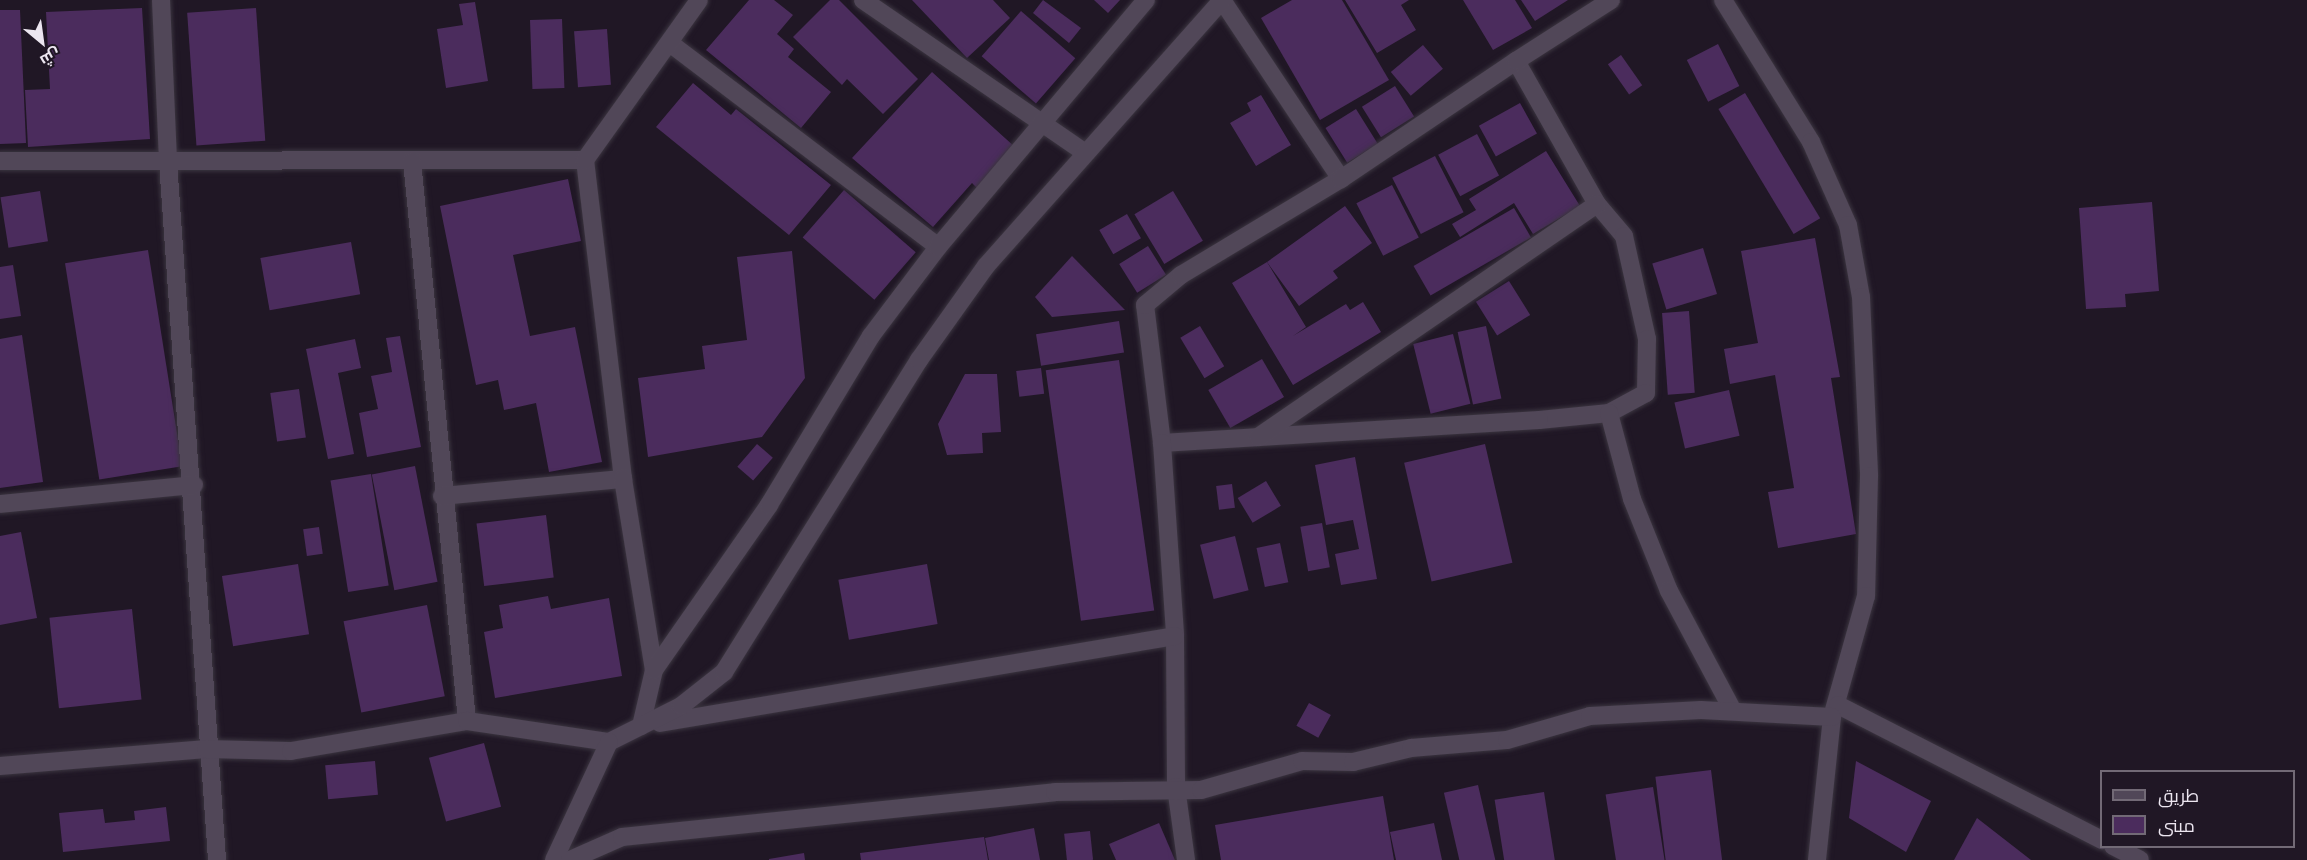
<!DOCTYPE html>
<html>
<head>
<meta charset="utf-8">
<style>
  body { margin:0 }
  #map { position:relative; width:2307px; height:860px; overflow:hidden; background:#201725; font-family:Barlow,Cairo,sans-serif }
  div>[style] { position:absolute }
  .building>* { inset:0; background:#4b2c5d; transform-origin:0 0 }
  .roads { filter:drop-shadow(0 0 2px #3b3540) drop-shadow(0 0 2px #3b3540) }
  .minor>* { height:18px; margin:-9px; padding:0 9px; transform-origin:9px; border-radius:9px; background:#514758 }
  span { translate:-50% -50%; white-space:nowrap; text-align:center; line-height:1.15; -webkit-text-stroke:4.5px #201725; paint-order:stroke }
  .legend { position:absolute; left:2100px; top:770px; width:195px; height:78px; box-sizing:border-box; background:#201725; border:2px solid #726a76; margin:0; padding:8px 10px; list-style:none; font-size:18px; color:#ece6f0 }
  .legend li { display:flex; align-items:center; gap:12px; height:30px }
  .legend b { width:30px; border:2px solid #726a76 }
  .north { position:absolute; left:12px; top:12px; width:60px; height:60px; -webkit-text-stroke:4px #201725; paint-order:stroke; rotate:151deg; font-size:16px; font-weight:700; line-height:24px; text-align:center; color:#ece6f0 }
  .north::after { content:''; display:block; margin:auto; width:21px; height:27px; background:#ece6f0; clip-path:polygon(50% 0,100% 100%,50% 72%,0 100%) }
</style>
</head>
<body>
<div id="map">
  <div class="building">
    <div style="clip-path:polygon(749px 0,774px 0,793px 15px,777px 34px,794px 49px,788px 57px,831px 92px,801px 128px,706px 50px)"></div>
    <div style="clip-path:polygon(830px 0,839px 0,918px 79px,883px 114px,847px 79px,842px 85px,793px 37px)"></div>
    <div style="clip-path:polygon(912px 0,993px 0,1010px 18px,967px 58px)"></div>
    <div style="clip-path:polygon(1043px 0,1081px 28px,1069px 43px,1033px 13px)"></div>
    <div style="clip-path:polygon(1094px 0,1120px 0,1108px 13px)"></div>
    <div style="clip-path:polygon(1292px 0,1342px 0,1389px 80px,1320px 120px,1261px 18px)"></div>
    <div style="clip-path:polygon(1345px 0,1409px 0,1401px 5px,1416px 30px,1377px 53px)"></div>
    <div style="clip-path:polygon(1463px 0,1515px 0,1532px 28px,1493px 50px)"></div>
    <div style="clip-path:polygon(1521px 0,1568px 0,1535px 21px)"></div>
    <div style="clip-path:polygon(475px 2px,488px 81px,446px 88px,437px 29px,463px 25px,459px 4px)"></div>
    <div style="clip-path:polygon(142px 8px,150px 139px,28px 147px,25px 90px,50px 89px,46px 12px)"></div>
    <div style="left:256px;top:8px;width:133px;height:69px;rotate:86deg"></div>
    <div style="clip-path:polygon(0 10px,20px 10px,26px 143px,0 144px)"></div>
    <div style="left:1021px;top:11px;width:72px;height:60px;rotate:41deg"></div>
    <div style="left:562px;top:19px;width:69px;height:32px;rotate:88deg"></div>
    <div style="left:607px;top:29px;width:56px;height:33px;rotate:86deg"></div>
    <div style="left:1718px;top:44px;width:47px;height:35px;rotate:63deg"></div>
    <div style="left:1423px;top:45px;width:31px;height:42px;rotate:50deg"></div>
    <div style="left:1621px;top:55px;width:37px;height:16px;rotate:55deg"></div>
    <div style="clip-path:polygon(932px 72px,1016px 148px,978px 189px,972px 183px,933px 227px,852px 158px)"></div>
    <div style="clip-path:polygon(693px 83px,731px 115px,736px 109px,831px 185px,789px 235px,656px 127px)"></div>
    <div style="left:1395px;top:86px;width:36px;height:39px;rotate:58deg"></div>
    <div style="left:1745px;top:93px;width:146px;height:31px;rotate:59deg"></div>
    <div style="clip-path:polygon(1261px 95px,1291px 145px,1256px 166px,1230px 123px,1251px 111px,1247px 103px)"></div>
    <div style="left:1520px;top:103px;width:35px;height:47px;rotate:61deg"></div>
    <div style="left:1356px;top:109px;width:41px;height:36px;rotate:58deg"></div>
    <div style="left:1477px;top:134px;width:47px;height:44px;rotate:62deg"></div>
    <div style="clip-path:polygon(1546px 151px,1580px 206px,1533px 234px,1514px 203px,1460px 237px,1452px 224px,1476px 210px,1469px 199px)"></div>
    <div style="left:1435px;top:156px;width:63px;height:48px;rotate:63deg"></div>
    <div style="clip-path:polygon(568px 179px,581px 241px,513px 255px,530px 336px,575px 327px,602px 462px,549px 472px,536px 403px,504px 410px,498px 380px,476px 385px,440px 206px)"></div>
    <div style="left:1392px;top:185px;width:59px;height:40px;rotate:63deg"></div>
    <div style="left:844px;top:190px;width:95px;height:63px;rotate:41deg"></div>
    <div style="left:40px;top:191px;width:51px;height:40px;rotate:81deg"></div>
    <div style="left:1173px;top:191px;width:58px;height:45px;rotate:59deg"></div>
    <div style="clip-path:polygon(2152px 202px,2159px 291px,2125px 294px,2126px 307px,2086px 309px,2079px 208px)"></div>
    <div style="clip-path:polygon(1345px 206px,1372px 243px,1333px 271px,1338px 278px,1299px 306px,1267px 262px)"></div>
    <div style="left:1514px;top:208px;width:34px;height:116px;rotate:60deg"></div>
    <div style="left:1127px;top:214px;width:28px;height:32px;rotate:60deg"></div>
    <div style="clip-path:polygon(1815px 238px,1840px 377px,1831px 378px,1856px 534px,1778px 548px,1768px 492px,1794px 488px,1775px 375px,1730px 384px,1724px 349px,1758px 343px,1741px 251px)"></div>
    <div style="left:351px;top:242px;width:53px;height:92px;rotate:80deg"></div>
    <div style="left:1148px;top:246px;width:34px;height:34px;rotate:58deg"></div>
    <div style="left:1703px;top:248px;width:48px;height:53px;rotate:73deg"></div>
    <div style="left:148px;top:250px;width:219px;height:84px;rotate:81deg"></div>
    <div style="clip-path:polygon(792px 251px,805px 378px,762px 437px,648px 457px,638px 378px,705px 369px,702px 346px,747px 340px,737px 257px)"></div>
    <div style="clip-path:polygon(1072px 256px,1125px 310px,1052px 317px,1035px 297px)"></div>
    <div style="clip-path:polygon(1267px 262px,1306px 327px,1293px 336px,1346px 304px,1350px 310px,1363px 302px,1381px 332px,1293px 385px,1232px 283px)"></div>
    <div style="clip-path:polygon(13px 265px,21px 316px,0 319px,0 267px)"></div>
    <div style="left:1509px;top:281px;width:40px;height:39px;rotate:58deg"></div>
    <div style="left:1689px;top:311px;width:82px;height:27px;rotate:86deg"></div>
    <div style="left:1119px;top:321px;width:32px;height:84px;rotate:81deg"></div>
    <div style="left:1200px;top:326px;width:47px;height:23px;rotate:59deg"></div>
    <div style="left:1486px;top:326px;width:74px;height:29px;rotate:78deg"></div>
    <div style="left:1453px;top:334px;width:72px;height:41px;rotate:76deg"></div>
    <div style="clip-path:polygon(22px 335px,43px 482px,0 488px,0 339px)"></div>
    <div style="clip-path:polygon(400px 336px,421px 447px,367px 457px,359px 413px,378px 409px,371px 376px,392px 372px,386px 338px)"></div>
    <div style="clip-path:polygon(355px 339px,361px 368px,338px 373px,354px 454px,328px 459px,306px 349px)"></div>
    <div style="left:1262px;top:359px;width:44px;height:62px;rotate:60deg"></div>
    <div style="left:1119px;top:360px;width:253px;height:74px;rotate:82deg"></div>
    <div style="left:1041px;top:368px;width:26px;height:25px;rotate:83deg"></div>
    <div style="clip-path:polygon(965px 374px,997px 374px,1001px 432px,982px 433px,983px 453px,947px 455px,938px 424px)"></div>
    <div style="left:299px;top:389px;width:49px;height:29px;rotate:82deg"></div>
    <div style="left:1729px;top:390px;width:47px;height:56px;rotate:77deg"></div>
    <div style="left:757px;top:444px;width:21px;height:30px;rotate:41deg"></div>
    <div style="left:1485px;top:444px;width:122px;height:83px;rotate:77deg"></div>
    <div style="clip-path:polygon(1355px 457px,1377px 579px,1341px 585px,1335px 554px,1359px 549px,1353px 520px,1326px 525px,1315px 465px)"></div>
    <div style="left:415px;top:466px;width:118px;height:44px;rotate:79deg"></div>
    <div style="left:371px;top:474px;width:113px;height:41px;rotate:81deg"></div>
    <div style="left:1266px;top:481px;width:29px;height:33px;rotate:59deg"></div>
    <div style="left:1232px;top:484px;width:24px;height:16px;rotate:83deg"></div>
    <div style="left:546px;top:515px;width:63px;height:70px;rotate:83deg"></div>
    <div style="left:1322px;top:523px;width:45px;height:22px;rotate:80deg"></div>
    <div style="left:319px;top:527px;width:27px;height:16px;rotate:82deg"></div>
    <div style="clip-path:polygon(21px 532px,37px 618px,0 625px,0 536px)"></div>
    <div style="left:1235px;top:536px;width:56px;height:36px;rotate:76deg"></div>
    <div style="left:1280px;top:543px;width:40px;height:24px;rotate:78deg"></div>
    <div style="left:298px;top:564px;width:71px;height:77px;rotate:81deg"></div>
    <div style="left:927px;top:564px;width:61px;height:90px;rotate:80deg"></div>
    <div style="clip-path:polygon(548px 596px,551px 609px,609px 598px,622px 676px,495px 698px,484px 632px,503px 628px,499px 605px)"></div>
    <div style="left:427px;top:605px;width:93px;height:85px;rotate:79deg"></div>
    <div style="left:132px;top:609px;width:91px;height:83px;rotate:84deg"></div>
    <div style="left:1309px;top:703px;width:25px;height:26px;rotate:29deg"></div>
    <div style="left:484px;top:743px;width:66px;height:57px;rotate:75deg"></div>
    <div style="left:375px;top:761px;width:34px;height:50px;rotate:85deg"></div>
    <div style="clip-path:polygon(1856px 761px,1931px 801px,1906px 852px,1849px 818px)"></div>
    <div style="left:1711px;top:770px;width:91px;height:56px;rotate:83deg"></div>
    <div style="left:1478px;top:785px;width:77px;height:35px;rotate:77deg"></div>
    <div style="left:1653px;top:787px;width:74px;height:48px;rotate:81deg"></div>
    <div style="left:1544px;top:792px;width:69px;height:50px;rotate:81deg"></div>
    <div style="clip-path:polygon(1383px 796px,1394px 860px,1221px 860px,1215px 825px)"></div>
    <div style="clip-path:polygon(166px 807px,170px 841px,63px 852px,59px 813px,103px 809px,105px 823px,135px 820px,134px 811px)"></div>
    <div style="clip-path:polygon(1977px 818px,2031px 860px,1954px 860px)"></div>
    <div style="clip-path:polygon(1159px 823px,1175px 860px,1116px 860px,1109px 844px)"></div>
    <div style="clip-path:polygon(1434px 823px,1442px 860px,1396px 860px,1390px 832px)"></div>
    <div style="clip-path:polygon(1034px 828px,1040px 860px,989px 860px,985px 838px)"></div>
    <div style="left:1090px;top:831px;width:29px;height:26px;rotate:84deg"></div>
    <div style="clip-path:polygon(984px 837px,988px 860px,861px 860px,860px 853px)"></div>
    <div style="clip-path:polygon(804px 853px,805px 860px,769px 860px,769px 859px)"></div>
  </div>
  <div class="roads">
    <div class="minor">
      <div style="left:161px;top:0;width:162px;rotate:87.5deg"></div>
      <div style="left:168px;top:162px;width:700px;rotate:85.98deg"></div>
      <div style="left:863px;top:0;width:268px;rotate:34.5deg"></div>
      <div style="left:1222px;top:0;width:215px;rotate:56.4deg"></div>
      <div style="left:1723px;top:0;width:167px;rotate:58.2deg"></div>
      <div style="left:1811px;top:142px;width:91px;rotate:66deg"></div>
      <div style="left:1848px;top:225px;width:73px;rotate:79.8deg"></div>
      <div style="left:1861px;top:297px;width:179px;rotate:87.4deg"></div>
      <div style="left:1869px;top:476px;width:120px;rotate:91.4deg"></div>
      <div style="left:1866px;top:596px;width:126px;rotate:105.7deg"></div>
      <div style="left:1832px;top:717px;width:144px;rotate:96deg"></div>
      <div style="left:671px;top:44px;width:335px;rotate:37.2deg"></div>
      <div style="left:1516px;top:61px;width:164px;rotate:60.5deg"></div>
      <div style="left:1597px;top:204px;width:42px;rotate:49.8deg"></div>
      <div style="left:1624px;top:236px;width:106px;rotate:77.4deg"></div>
      <div style="left:1647px;top:339px;width:54px;rotate:91.1deg"></div>
      <div style="left:1646px;top:393px;width:42px;rotate:151.6deg"></div>
      <div style="left:1609px;top:413px;width:70px;rotate:174.3deg"></div>
      <div style="left:1539px;top:420px;width:378px;rotate:176.5deg"></div>
      <div style="left:1162px;top:443px;width:139px;rotate:-97deg"></div>
      <div style="left:1145px;top:305px;width:47px;rotate:-39.8deg"></div>
      <div style="left:1181px;top:275px;width:187px;rotate:-31deg"></div>
      <div style="left:1341px;top:179px;width:211px;rotate:-34deg"></div>
      <div style="left:1516px;top:61px;width:113px;rotate:-32.7deg"></div>
      <div style="left:585px;top:160px;width:321px;rotate:83.2deg"></div>
      <div style="left:0;top:161px;width:585px;rotate:-0.1deg"></div>
      <div style="left:585px;top:160px;width:196px;rotate:-54.5deg"></div>
      <div style="left:412px;top:161px;width:563px;rotate:84.39deg"></div>
      <div style="left:1609px;top:413px;width:89px;rotate:75deg"></div>
      <div style="left:1632px;top:499px;width:99px;rotate:68.1deg"></div>
      <div style="left:1669px;top:591px;width:136px;rotate:61.9deg"></div>
      <div style="left:1258px;top:437px;width:411px;rotate:-34.5deg"></div>
      <div style="left:1162px;top:443px;width:193px;rotate:86.1deg"></div>
      <div style="left:1175px;top:636px;width:151px;rotate:89.6deg"></div>
      <div style="left:1176px;top:787px;width:74px;rotate:82.2deg"></div>
      <div style="left:442px;top:496px;width:182px;rotate:-5.4deg"></div>
      <div style="left:623px;top:479px;width:193px;rotate:80.8deg"></div>
      <div style="left:0;top:504px;width:195px;rotate:-5.6deg"></div>
      <div style="left:1838px;top:705px;width:297px;rotate:27.1deg"></div>
      <div style="left:660px;top:723px;width:522px;rotate:-9.59deg"></div>
      <div style="left:641px;top:726px;width:57px;rotate:-76.9deg"></div>
      <div style="left:654px;top:670px;width:201px;rotate:-55.1deg"></div>
      <div style="left:769px;top:505px;width:197px;rotate:-58.9deg"></div>
      <div style="left:871px;top:336px;width:111px;rotate:-53deg"></div>
      <div style="left:938px;top:247px;width:323px;rotate:-49.9deg"></div>
      <div style="left:0;top:766px;width:207px;rotate:-4.7deg"></div>
      <div style="left:206px;top:749px;width:85px;rotate:1.3deg"></div>
      <div style="left:291px;top:751px;width:179px;rotate:-9.7deg"></div>
      <div style="left:467px;top:721px;width:144px;rotate:8.4deg"></div>
      <div style="left:609px;top:742px;width:80px;rotate:-26.6deg"></div>
      <div style="left:681px;top:706px;width:55px;rotate:-38.3deg"></div>
      <div style="left:724px;top:672px;width:368px;rotate:-58deg"></div>
      <div style="left:919px;top:360px;width:115px;rotate:-54.5deg"></div>
      <div style="left:986px;top:266px;width:356px;rotate:-48.4deg"></div>
      <div style="left:2113px;top:846px;width:30px;rotate:27deg"></div>
      <div style="left:554px;top:860px;width:130px;rotate:-65deg"></div>
      <div style="left:570px;top:860px;width:57px;rotate:-23.9deg"></div>
      <div style="left:622px;top:837px;width:435px;rotate:-5.9deg"></div>
      <div style="left:1055px;top:792px;width:146px;rotate:-0.8deg"></div>
      <div style="left:1201px;top:790px;width:105px;rotate:-16deg"></div>
      <div style="left:1302px;top:761px;width:51px;rotate:1.1deg"></div>
      <div style="left:1353px;top:762px;width:60px;rotate:-13.6deg"></div>
      <div style="left:1411px;top:748px;width:96px;rotate:-4.8deg"></div>
      <div style="left:1507px;top:740px;width:86px;rotate:-16.1deg"></div>
      <div style="left:1590px;top:716px;width:111px;rotate:-3.1deg"></div>
      <div style="left:1701px;top:710px;width:131px;rotate:3.1deg"></div>
    </div>
  </div>
  <ul class="legend">
  <li><b style="height:8px;background:#514758"></b>طريق</li>
  <li><b style="height:16px;background:#4b2c5d"></b>مبنى</li>
  </ul>
  <div class="north">ش</div>
</div>
</body>
</html>
